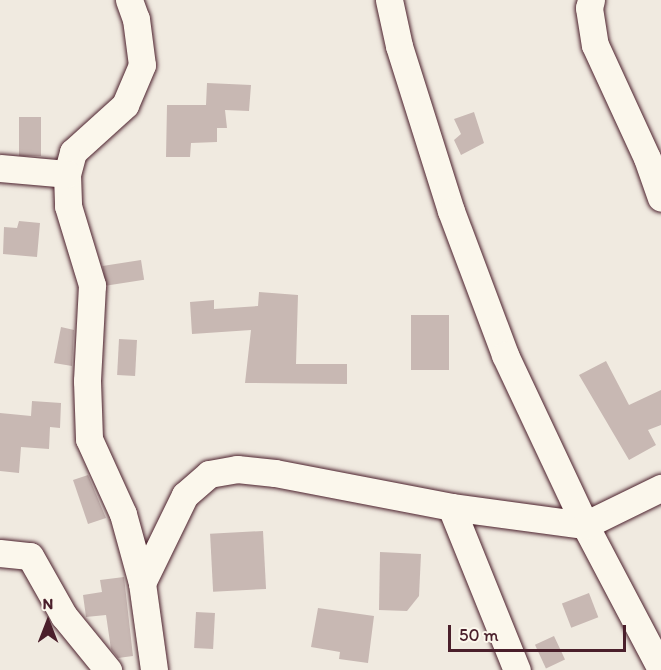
<!DOCTYPE html>
<html>
<head>
<meta charset="utf-8">
<style>
  body { margin:0 }
  #map { position:relative; width:661px; height:670px; overflow:hidden; background:#f0eae0; font-family:Itim,sans-serif }
  div>[style] { position:absolute }
  .building>* { inset:0; background:#c8b8b3; transform-origin:0 0 }
  .roads { filter:drop-shadow(0 0 2px #4a1f2b) drop-shadow(0 0 2px #4a1f2b) }
  .street>* { height:27px; margin:-13.5px; padding:0 13.5px; transform-origin:13.5px; border-radius:13.5px; background:#fbf7ec }
  span { translate:-50% -50%; white-space:nowrap; text-align:center; line-height:1.15; -webkit-text-stroke:4.5px #fbf7ec; paint-order:stroke }
  .north { position:absolute; left:18px; top:592px; width:60px; height:60px; -webkit-text-stroke:4px #fbf7ec; paint-order:stroke; rotate:0deg; font-size:16px; font-weight:700; line-height:24px; text-align:center; color:#4a1f2b }
  .north::after { content:''; display:block; margin:auto; width:21px; height:27px; background:#4a1f2b; clip-path:polygon(50% 0,100% 100%,50% 72%,0 100%) }
  .scale { position:absolute; left:448px; top:625px; width:178px; height:27px; box-sizing:border-box; border:3px solid #4a1f2b; border-top:0; padding-left:8px; font-size:18px; line-height:21px; white-space:nowrap; color:#4a1f2b; -webkit-text-stroke:4px #fbf7ec; paint-order:stroke }
</style>
</head>
<body>
<div id="map">
  <div class="building">
    <div style="clip-path:polygon(207px 83px,251px 85px,249px 111px,225px 110px,227px 128px,217px 128px,217px 142px,191px 143px,190px 157px,166px 157px,167px 105px,206px 105px)"></div>
    <div style="clip-path:polygon(474px 112px,484px 143px,461px 155px,454px 140px,461px 134px,454px 119px)"></div>
    <div style="left:41px;top:117px;width:39px;height:22px;rotate:90deg"></div>
    <div style="clip-path:polygon(19px 221px,40px 223px,37px 257px,3px 254px,4px 227px,17px 228px)"></div>
    <div style="left:141px;top:260px;width:20px;height:39px;rotate:81deg"></div>
    <div style="clip-path:polygon(259px 292px,298px 295px,296px 364px,347px 364px,347px 384px,245px 383px,251px 330px,192px 334px,190px 302px,214px 300px,214px 309px,258px 306px)"></div>
    <div style="left:411px;top:315px;width:38px;height:55px"></div>
    <div style="clip-path:polygon(61px 327px,74px 330px,72px 366px,54px 363px)"></div>
    <div style="left:119px;top:339px;width:18px;height:36px;rotate:3deg"></div>
    <div style="clip-path:polygon(606px 361px,629px 405px,661px 390px,661px 425px,648px 430px,656px 445px,629px 460px,579px 375px)"></div>
    <div style="clip-path:polygon(32px 401px,61px 403px,60px 428px,50px 427px,49px 449px,21px 447px,19px 473px,0 471px,0 413px,31px 416px)"></div>
    <div style="clip-path:polygon(88px 475px,106px 518px,88px 524px,73px 480px)"></div>
    <div style="left:263px;top:531px;width:58px;height:53px;rotate:87deg"></div>
    <div style="clip-path:polygon(380px 552px,421px 554px,419px 596px,407px 611px,379px 610px)"></div>
    <div style="clip-path:polygon(124px 577px,133px 656px,118px 658px,111px 649px,106px 615px,86px 617px,83px 595px,102px 592px,100px 580px)"></div>
    <div style="left:589px;top:593px;width:26px;height:29px;rotate:69deg"></div>
    <div style="clip-path:polygon(318px 608px,374px 616px,368px 663px,339px 659px,340px 652px,311px 647px)"></div>
    <div style="left:196px;top:612px;width:19px;height:36px;rotate:3deg"></div>
    <div style="left:554px;top:636px;width:26px;height:21px;rotate:65deg"></div>
  </div>
  <div class="roads">
    <div class="street">
      <div style="left:129px;top:0;width:20px;rotate:70deg"></div>
      <div style="left:136px;top:19px;width:46px;rotate:82.6deg"></div>
      <div style="left:142px;top:65px;width:43px;rotate:113deg"></div>
      <div style="left:125px;top:105px;width:70px;rotate:137.9deg"></div>
      <div style="left:73px;top:152px;width:23px;rotate:105deg"></div>
      <div style="left:67px;top:174px;width:32px;rotate:88deg"></div>
      <div style="left:68px;top:206px;width:83px;rotate:73.1deg"></div>
      <div style="left:92px;top:285px;width:96px;rotate:93deg"></div>
      <div style="left:87px;top:381px;width:58px;rotate:88deg"></div>
      <div style="left:89px;top:439px;width:82px;rotate:65.6deg"></div>
      <div style="left:123px;top:514px;width:72px;rotate:74.6deg"></div>
      <div style="left:142px;top:583px;width:88px;rotate:82.1deg"></div>
      <div style="left:389px;top:0;width:47px;rotate:77.7deg"></div>
      <div style="left:399px;top:46px;width:173px;rotate:72.5deg"></div>
      <div style="left:451px;top:211px;width:154px;rotate:69.4deg"></div>
      <div style="left:505px;top:355px;width:188px;rotate:64.8deg"></div>
      <div style="left:585px;top:525px;width:163px;rotate:62.2deg"></div>
      <div style="left:591px;top:0;width:8px;rotate:104deg"></div>
      <div style="left:589px;top:8px;width:37px;rotate:81deg"></div>
      <div style="left:595px;top:45px;width:124px;rotate:65.3deg"></div>
      <div style="left:647px;top:158px;width:42px;rotate:70.7deg"></div>
      <div style="left:0;top:168px;width:67px;rotate:5.1deg"></div>
      <div style="left:451px;top:507px;width:176px;rotate:68deg"></div>
      <div style="left:0;top:553px;width:30px;rotate:6deg"></div>
      <div style="left:30px;top:556px;width:69px;rotate:60.5deg"></div>
      <div style="left:64px;top:616px;width:70px;rotate:50.8deg"></div>
      <div style="left:142px;top:583px;width:98px;rotate:-64deg"></div>
      <div style="left:185px;top:495px;width:32px;rotate:-41deg"></div>
      <div style="left:209px;top:474px;width:28px;rotate:-10deg"></div>
      <div style="left:237px;top:469px;width:38px;rotate:6deg"></div>
      <div style="left:275px;top:473px;width:179px;rotate:10.9deg"></div>
      <div style="left:451px;top:507px;width:135px;rotate:7.7deg"></div>
      <div style="left:585px;top:525px;width:85px;rotate:-26deg"></div>
    </div>
  </div>
  <div class="north">N</div>
  <div class="scale">50 m</div>
</div>
</body>
</html>
